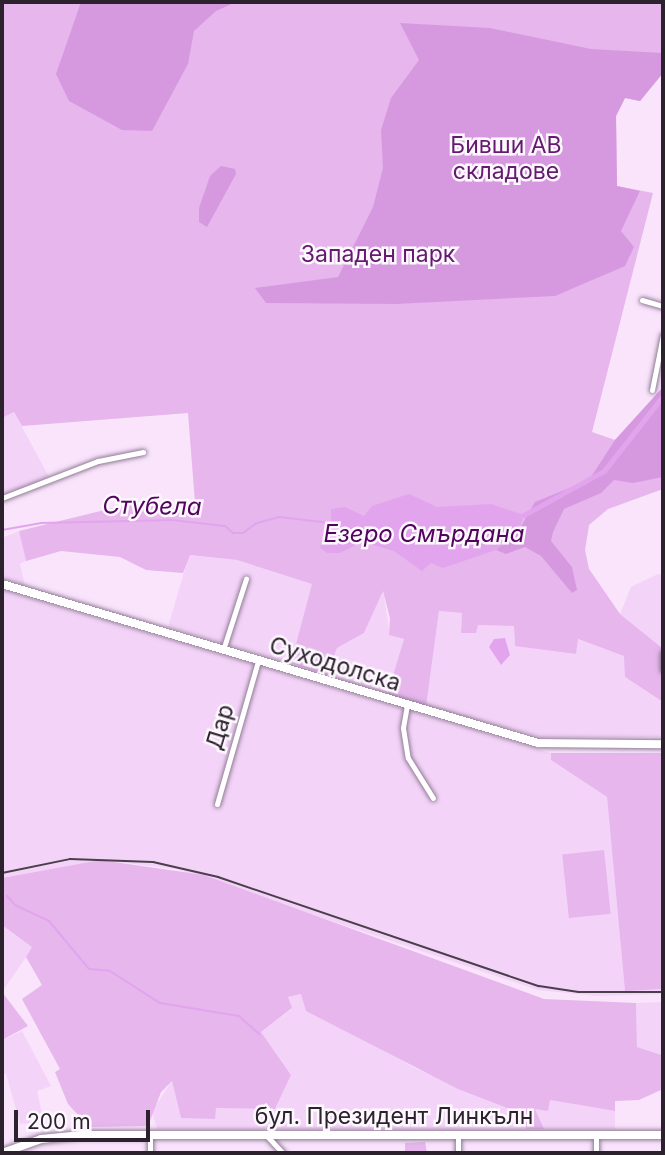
<!DOCTYPE html>
<html>
<head>
<meta charset="utf-8">
<style>
  body { margin:0 }
  #map { position:relative; width:665px; height:1155px; overflow:hidden; background:#f9e4fc; font-family:Inter,sans-serif }
  div>[style] { position:absolute }
  .built>* { inset:0; background:#f3d4f8 }
  .green>* { inset:0; background:#e6b6ed; transform-origin:0 0 }
  .forest>* { inset:0; background:#d699e0 }
  .water>* { inset:0; background:#e2a5ed }
  .stream>* { height:2px; margin:-1px; padding:0 1px; transform-origin:1px; border-radius:1px; background:#e2a5ed }
  .canal>* { height:4.5px; margin:-2.25px; padding:0 2.25px; transform-origin:2.25px; border-radius:2.25px; background:#e2a5ed }
  .roads { filter:drop-shadow(0 0 2px #927b96) drop-shadow(0 0 2px #927b96) }
  .street>* { height:5px; margin:-2.5px; padding:0 2.5px; transform-origin:2.5px; border-radius:2.5px; background:#fff }
  .secondary>* { height:8px; margin:-4px; padding:0 4px; transform-origin:4px; border-radius:4px; background:#fff }
  .rail>* { height:2px; margin:-1px; padding:0 1px; transform-origin:1px; border-radius:1px; background:#4a3f4b }
  span { translate:-50% -50%; white-space:nowrap; text-align:center; line-height:1.15; -webkit-text-stroke:5px #fdf8fe; paint-order:stroke }
  .park-label { font-size:23px; color:#631a6f }
  .street-label { font-size:23px; color:#2c222d }
  .water-label { font-size:24px; color:#52035e; font-style:italic }
  .frame { position:absolute; inset:0; border:4px solid #2c222d; pointer-events:none }
  .scale { position:absolute; left:14px; top:1110px; width:136px; height:32px; box-sizing:border-box; border:4px solid #2c222d; border-top:0; padding-left:9px; font-size:21px; line-height:24px; white-space:nowrap; color:#2c222d; -webkit-text-stroke:5px #fdf8fe; paint-order:stroke }
</style>
</head>
<body>
<div id="map">
  <div class="built">
    <div style="clip-path:polygon(14px 412px,49px 477px,2px 496px,2px 418px)"></div>
    <div style="clip-path:polygon(19px 531px,26px 561px,20px 564px,25px 586px,2px 578px,2px 538px)"></div>
    <div style="clip-path:polygon(189px 555px,237px 560px,313px 584px,291px 663px,168px 627px)"></div>
    <div style="clip-path:polygon(658px 574px,663px 575px,663px 649px,620px 614px,631px 587px)"></div>
    <div style="clip-path:polygon(2px 590px,551px 753px,551px 760px,607px 797px,625px 990px,663px 989px,663px 994px,597px 996px,538px 990px,176px 869px,100px 860px,2px 878px)"></div>
    <div style="clip-path:polygon(383px 590px,390px 635px,404px 639px,387px 695px,327px 675px,337px 648px,364px 633px)"></div>
    <div style="clip-path:polygon(439px 611px,462px 613px,461px 632px,478px 625px,514px 626px,515px 645px,576px 654px,577px 639px,625px 656px,625px 677px,663px 702px,663px 737px,542px 737px,426px 707px)"></div>
    <div style="clip-path:polygon(2px 925px,33px 947px,2px 992px)"></div>
    <div style="clip-path:polygon(301px 994px,348px 1031px,415px 1068px,526px 1115px,526px 1129px,157px 1129px,152px 1111px,172px 1081px,181px 1118px,215px 1118px,215px 1108px,275px 1109px,291px 1075px,261px 1032px,292px 1009px,288px 997px)"></div>
    <div style="clip-path:polygon(663px 1002px,663px 1055px,637px 1047px,636px 1003px)"></div>
    <div style="clip-path:polygon(22px 1031px,51px 1086px,37px 1091px,44px 1122px,20px 1124px,6px 1073px,2px 1076px,2px 1040px)"></div>
    <div style="clip-path:polygon(550px 1100px,615px 1111px,615px 1129px,544px 1129px,535px 1109px)"></div>
  </div>
  <div class="green">
    <div style="clip-path:polygon(2px 2px,663px 2px,663px 73px,640px 101px,625px 98px,616px 116px,617px 186px,653px 193px,592px 432px,615px 440px,663px 387px,663px 489px,608px 509px,589px 525px,585px 550px,589px 569px,620px 614px,662px 648px,663px 702px,625px 677px,624px 656px,578px 639px,576px 654px,515px 646px,514px 626px,478px 625px,476px 633px,461px 633px,462px 613px,439px 611px,426px 707px,387px 695px,404px 639px,389px 635px,390px 618px,383px 591px,364px 633px,337px 648px,327px 675px,291px 663px,312px 584px,237px 560px,190px 555px,183px 573px,146px 570px,120px 557px,61px 551px,26px 561px,19px 531px,125px 505px,195px 503px,188px 413px,22px 426px,14px 412px,2px 418px)"></div>
    <div style="clip-path:polygon(551px 753px,663px 753px,663px 989px,625px 991px,607px 797px,551px 760px)"></div>
    <div style="left:604px;top:850px;width:64px;height:42px;rotate:84deg"></div>
    <div style="clip-path:polygon(100px 860px,204px 875px,544px 999px,636px 1003px,637px 1047px,662px 1055px,663px 1089px,639px 1100px,615px 1101px,615px 1111px,550px 1100px,548px 1111px,535px 1109px,544px 1129px,526px 1129px,526px 1115px,458px 1089px,306px 1011px,301px 994px,288px 997px,292px 1008px,261px 1032px,291px 1075px,275px 1109px,216px 1108px,215px 1119px,181px 1118px,172px 1081px,161px 1092px,148px 1126px,89px 1127px,68px 1104px,55px 1072px,60px 1069px,22px 999px,42px 985px,26px 957px,32px 947px,2px 925px,2px 878px)"></div>
    <div style="clip-path:polygon(2px 992px,28px 1026px,2px 1040px)"></div>
    <div style="clip-path:polygon(425px 1142px,427px 1153px,405px 1153px,405px 1143px)"></div>
  </div>
  <div class="forest">
    <div style="clip-path:polygon(81px 2px,236px 2px,216px 11px,194px 31px,188px 64px,152px 131px,122px 130px,69px 101px,56px 74px)"></div>
    <div style="clip-path:polygon(400px 23px,490px 28px,591px 49px,663px 53px,663px 73px,640px 101px,625px 98px,616px 116px,617px 186px,640px 191px,621px 231px,634px 247px,625px 266px,555px 296px,396px 304px,266px 303px,255px 288px,338px 277px,373px 207px,383px 168px,381px 130px,391px 98px,419px 60px)"></div>
    <div style="clip-path:polygon(221px 166px,235px 169px,236px 174px,207px 227px,199px 222px,199px 208px,210px 176px)"></div>
    <div style="clip-path:polygon(663px 387px,663px 477px,633px 483px,614px 480px,601px 493px,564px 509px,553px 532px,551px 541px,572px 567px,577px 590px,572px 593px,541px 556px,525px 547px,506px 554px,496px 550px,519px 530px,535px 502px,589px 480px,615px 440px)"></div>
  </div>
  <div class="water">
    <div style="clip-path:polygon(409px 494px,437px 507px,491px 504px,524px 515px,519px 530px,496px 550px,443px 568px,431px 563px,422px 571px,394px 551px,362px 542px,340px 553px,327px 553px,320px 548px,322px 540px,331px 535px,331px 509px,345px 507px,364px 516px,372px 506px)"></div>
    <div style="clip-path:polygon(505px 638px,510px 655px,501px 665px,489px 647px,494px 639px)"></div>
  </div>
  <div class="stream">
    <div style="left:2px;top:530px;width:40px;rotate:-10deg"></div>
    <div style="left:41px;top:523px;width:131px;rotate:-1.3deg"></div>
    <div style="left:172px;top:520px;width:53px;rotate:6.5deg"></div>
    <div style="left:225px;top:526px;width:11px;rotate:41deg"></div>
    <div style="left:233px;top:533px;width:10px"></div>
    <div style="left:243px;top:533px;width:17px;rotate:-36deg"></div>
    <div style="left:257px;top:523px;width:23px;rotate:-15deg"></div>
    <div style="left:279px;top:517px;width:52px;rotate:6.6deg"></div>
    <div style="left:7px;top:896px;width:12px;rotate:48deg"></div>
    <div style="left:15px;top:905px;width:38px;rotate:25deg"></div>
    <div style="left:49px;top:921px;width:62px;rotate:50.2deg"></div>
    <div style="left:89px;top:969px;width:21px;rotate:5deg"></div>
    <div style="left:110px;top:971px;width:59px;rotate:32.6deg"></div>
    <div style="left:160px;top:1003px;width:80px;rotate:9.3deg"></div>
    <div style="left:239px;top:1016px;width:27px;rotate:42deg"></div>
  </div>
  <div class="canal">
    <div style="left:524px;top:515px;width:91px;rotate:-28.8deg"></div>
    <div style="left:604px;top:471px;width:95px;rotate:-51.8deg"></div>
  </div>
  <div class="roads">
    <div class="street">
      <div style="left:642px;top:300px;width:22px;rotate:16deg"></div>
      <div style="left:652px;top:390px;width:56px;rotate:-78.7deg"></div>
      <div style="left:2px;top:498px;width:103px;rotate:-21.1deg"></div>
      <div style="left:98px;top:461px;width:46px;rotate:-11.3deg"></div>
      <div style="left:223px;top:650px;width:75px;rotate:-72.1deg"></div>
      <div style="left:663px;top:653px;width:17px;rotate:90deg"></div>
      <div style="left:407px;top:705px;width:23px;rotate:100deg"></div>
      <div style="left:403px;top:728px;width:30px;rotate:81deg"></div>
      <div style="left:408px;top:758px;width:47px;rotate:58deg"></div>
      <div style="left:217px;top:804px;width:149px;rotate:-74deg"></div>
      <div style="left:266px;top:1135px;width:25px;rotate:47deg"></div>
      <div style="left:596px;top:1135px;width:18px;rotate:90deg"></div>
      <div style="left:458px;top:1136px;width:17px;rotate:90deg"></div>
      <div style="left:150px;top:1153px;width:18px;rotate:-90deg"></div>
    </div>
    <div class="secondary">
      <div style="left:2px;top:584px;width:559px;rotate:16.52deg"></div>
      <div style="left:538px;top:743px;width:125px;rotate:0.5deg"></div>
      <div style="left:2px;top:1153px;width:41px;rotate:-19.7deg"></div>
      <div style="left:41px;top:1139px;width:41px;rotate:-5.6deg"></div>
      <div style="left:82px;top:1135px;width:581px"></div>
    </div>
  </div>
  <div class="rail">
    <div style="left:2px;top:873px;width:69px;rotate:-11.6deg"></div>
    <div style="left:70px;top:859px;width:83px;rotate:2.1deg"></div>
    <div style="left:153px;top:862px;width:67px;rotate:13deg"></div>
    <div style="left:218px;top:877px;width:339px;rotate:18.8deg"></div>
    <div style="left:539px;top:986px;width:40px;rotate:8.5deg"></div>
    <div style="left:579px;top:992px;width:84px"></div>
  </div>
  <div class="park-label">
    <span style="left:506px;top:158px">Бивши АВ<br>складове</span>
    <span style="left:378px;top:254px">Западен парк</span>
  </div>
  <div class="street-label">
    <span style="left:335px;top:664px;rotate:17deg">Суходолска</span>
    <span style="left:220px;top:727px;rotate:-73deg">Дар</span>
    <span style="left:394px;top:1116px">бул. Президент Линкълн</span>
  </div>
  <div class="water-label">
    <span style="left:152px;top:506px;rotate:1deg">Стубела</span>
    <span style="left:424px;top:534px">Езеро Смърдана</span>
  </div>
  <div class="frame"></div>
  <div class="scale">200 m</div>
</div>
</body>
</html>
